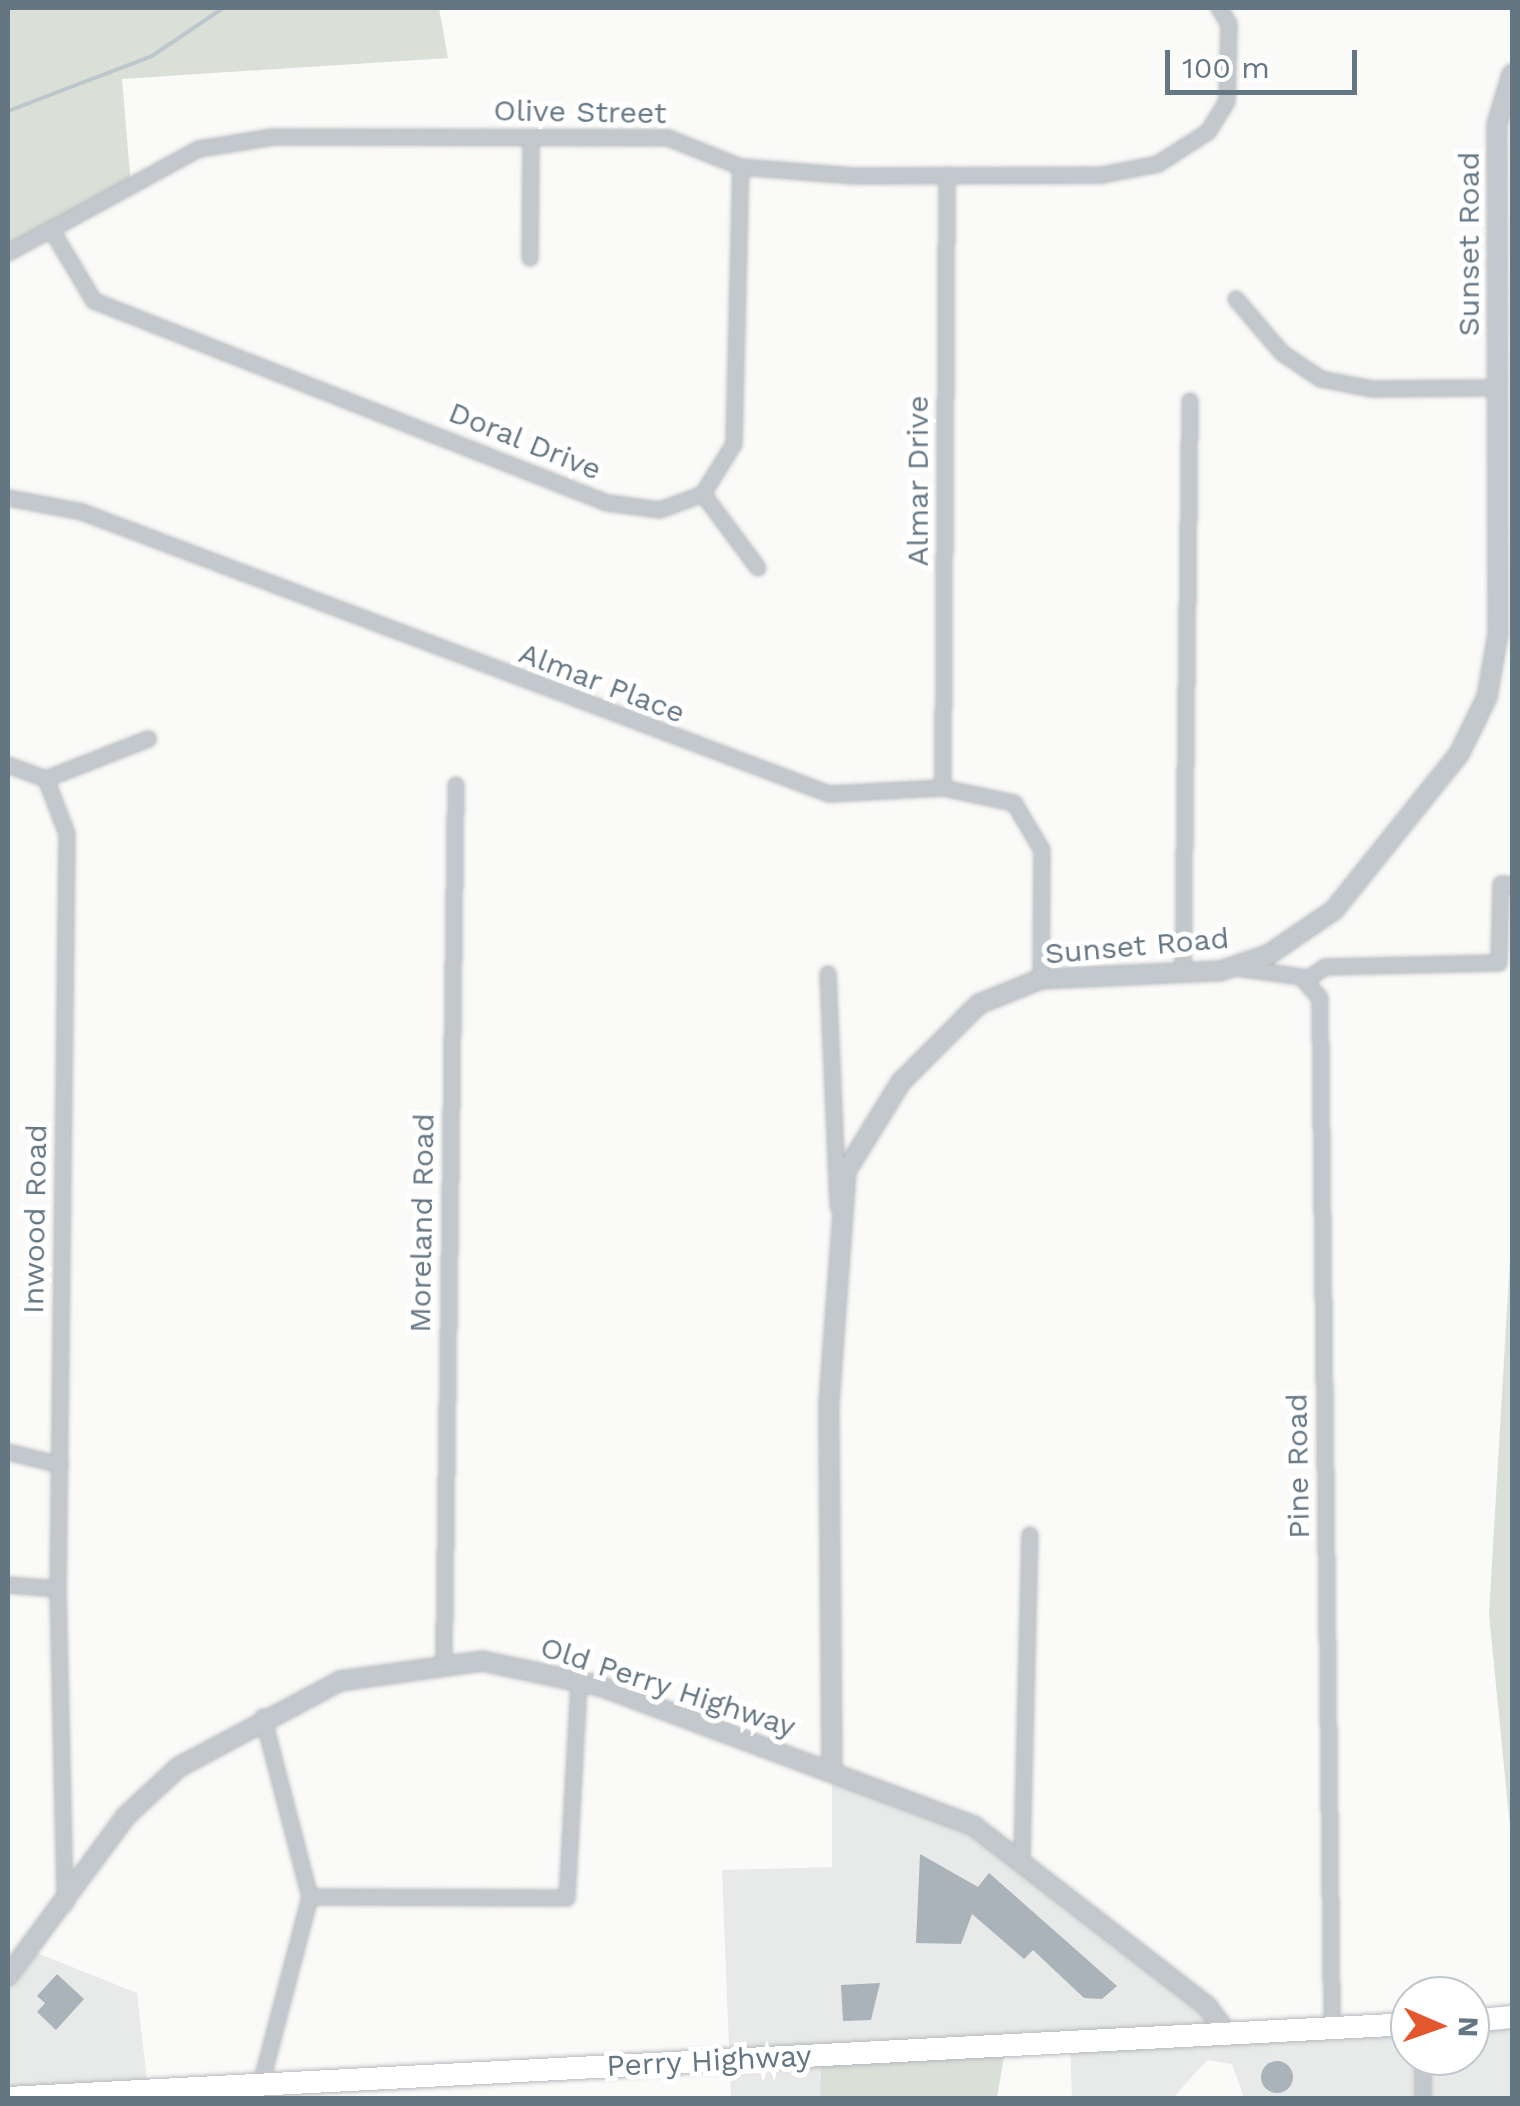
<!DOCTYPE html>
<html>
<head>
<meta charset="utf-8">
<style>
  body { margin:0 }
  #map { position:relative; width:1520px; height:2106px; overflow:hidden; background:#fafaf8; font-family:"Work Sans",sans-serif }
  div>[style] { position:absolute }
  .built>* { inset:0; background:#e8e9e9 }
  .green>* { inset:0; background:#dadfd7 }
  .stream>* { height:4px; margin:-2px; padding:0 2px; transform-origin:2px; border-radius:2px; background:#bbc7cb }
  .building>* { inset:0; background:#aab3b9 }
  .round { border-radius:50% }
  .roads { filter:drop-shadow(0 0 2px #b5babe) drop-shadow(0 0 2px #b5babe) }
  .minor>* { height:14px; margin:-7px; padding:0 7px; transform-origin:7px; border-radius:7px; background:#c3c8cc }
  .tertiary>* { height:18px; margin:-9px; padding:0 9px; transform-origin:9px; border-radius:9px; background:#c3c8cc }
  .primary>* { height:22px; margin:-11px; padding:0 11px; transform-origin:11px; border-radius:11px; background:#fff }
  span { translate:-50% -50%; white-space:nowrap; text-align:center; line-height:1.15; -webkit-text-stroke:10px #fff; paint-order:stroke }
  .street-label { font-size:30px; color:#657683 }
  .frame { position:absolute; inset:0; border:10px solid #657683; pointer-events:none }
  .north { position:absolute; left:1390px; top:1976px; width:100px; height:100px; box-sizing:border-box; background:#fff; border:2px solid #c1c8cd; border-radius:50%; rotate:92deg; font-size:28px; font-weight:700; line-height:40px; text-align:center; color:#657683 }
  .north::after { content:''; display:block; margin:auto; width:35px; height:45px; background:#e4572e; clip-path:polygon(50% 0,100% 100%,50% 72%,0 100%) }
  .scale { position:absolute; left:1165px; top:50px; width:192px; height:45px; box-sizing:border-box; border:5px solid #657683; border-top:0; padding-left:12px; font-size:30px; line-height:35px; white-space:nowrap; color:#657683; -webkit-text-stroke:8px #fff; paint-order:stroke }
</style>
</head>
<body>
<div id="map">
  <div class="built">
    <div style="clip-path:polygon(832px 1772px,955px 1818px,1222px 2023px,1410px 2024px,1410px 2056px,1470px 2056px,1470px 2021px,1512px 2017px,1512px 2098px,1244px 2098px,1232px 2064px,1207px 2060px,1173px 2098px,1072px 2098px,1070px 2043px,821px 2056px,820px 2098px,731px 2098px,722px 1870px,832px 1867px)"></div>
    <div style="clip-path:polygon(32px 1951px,137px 1993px,148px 2090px,282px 2083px,285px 2098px,8px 2098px,8px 1976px)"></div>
  </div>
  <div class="green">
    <div style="clip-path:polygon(8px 8px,439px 8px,448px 58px,122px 79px,131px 186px,8px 253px)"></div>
    <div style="clip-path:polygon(1512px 1225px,1512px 1818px,1510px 1827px,1489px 1614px)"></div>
    <div style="clip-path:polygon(1006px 2045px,997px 2098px,820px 2098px,821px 2055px)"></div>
  </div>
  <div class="stream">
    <div style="left:8px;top:111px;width:154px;rotate:-20.9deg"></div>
    <div style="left:152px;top:56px;width:86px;rotate:-34.1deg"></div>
  </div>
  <div class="building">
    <div style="clip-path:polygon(920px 1854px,978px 1887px,989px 1873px,1117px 1986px,1102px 1999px,1084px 1998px,1033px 1950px,1024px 1959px,972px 1914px,961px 1944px,916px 1943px)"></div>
    <div style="clip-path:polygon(57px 1974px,84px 1999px,56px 2030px,37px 2012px,45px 2003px,37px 1996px)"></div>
    <div style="clip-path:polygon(880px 1983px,871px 2020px,843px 2021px,841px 1985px)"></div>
    <div class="round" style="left:1261px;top:2061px;width:32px;height:32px"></div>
  </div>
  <div class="roads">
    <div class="minor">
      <div style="left:51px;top:229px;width:84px;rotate:59.2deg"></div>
      <div style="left:94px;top:301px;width:551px;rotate:21.49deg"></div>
      <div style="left:607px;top:503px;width:53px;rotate:7.5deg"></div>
      <div style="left:660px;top:510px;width:46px;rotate:-20.4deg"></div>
      <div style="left:703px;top:494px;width:59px;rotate:-58.2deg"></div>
      <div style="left:734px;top:444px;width:277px;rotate:-88.6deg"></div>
      <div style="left:8px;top:253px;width:217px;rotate:-28.6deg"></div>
      <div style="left:199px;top:149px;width:75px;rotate:-9.2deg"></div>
      <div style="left:273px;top:137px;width:395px;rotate:0.1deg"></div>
      <div style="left:668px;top:138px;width:79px;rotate:21.7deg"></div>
      <div style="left:741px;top:167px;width:113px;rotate:4.6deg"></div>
      <div style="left:854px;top:176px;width:248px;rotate:-0.2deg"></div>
      <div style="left:1102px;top:175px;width:57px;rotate:-11.1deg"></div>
      <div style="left:1158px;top:164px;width:59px;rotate:-32.6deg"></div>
      <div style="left:1208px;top:132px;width:36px;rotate:-58deg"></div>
      <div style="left:1227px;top:102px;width:78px;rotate:-88.5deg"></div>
      <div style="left:1229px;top:24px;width:19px;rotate:-122deg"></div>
      <div style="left:530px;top:258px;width:120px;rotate:-89.5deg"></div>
      <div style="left:1236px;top:299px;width:71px;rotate:49.6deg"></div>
      <div style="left:1282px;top:353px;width:47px;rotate:33.7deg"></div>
      <div style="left:1321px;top:379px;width:53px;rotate:10.9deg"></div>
      <div style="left:1373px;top:389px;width:124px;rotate:-0.5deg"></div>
      <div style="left:703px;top:494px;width:92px;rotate:53.4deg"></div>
      <div style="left:8px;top:498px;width:75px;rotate:10.7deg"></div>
      <div style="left:82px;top:512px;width:798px;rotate:20.68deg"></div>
      <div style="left:829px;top:794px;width:114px;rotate:-3deg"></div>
      <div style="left:943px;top:788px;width:73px;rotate:11.9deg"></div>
      <div style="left:1014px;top:803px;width:55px;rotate:59.2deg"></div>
      <div style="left:1042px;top:850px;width:129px;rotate:90.4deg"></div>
      <div style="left:8px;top:765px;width:40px;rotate:20.2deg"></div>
      <div style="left:46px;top:779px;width:110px;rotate:-21.4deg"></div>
      <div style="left:46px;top:779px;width:59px;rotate:69.1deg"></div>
      <div style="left:67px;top:834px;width:755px;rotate:90.68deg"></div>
      <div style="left:58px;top:1589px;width:315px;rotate:88.7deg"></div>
      <div style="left:943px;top:788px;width:613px;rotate:-89.63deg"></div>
      <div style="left:1237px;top:968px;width:65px;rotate:8deg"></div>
      <div style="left:1301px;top:977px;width:28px;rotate:48deg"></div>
      <div style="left:1320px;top:998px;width:1030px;rotate:89.33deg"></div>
      <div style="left:1183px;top:973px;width:572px;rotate:-89.3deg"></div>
      <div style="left:828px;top:974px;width:233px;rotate:87.5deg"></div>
      <div style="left:1306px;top:980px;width:23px;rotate:-34deg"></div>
      <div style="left:1325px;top:967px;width:174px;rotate:-1.3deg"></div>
      <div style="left:1499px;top:963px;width:79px;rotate:-88.5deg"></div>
      <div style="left:1501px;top:884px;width:11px;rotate:5deg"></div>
      <div style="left:8px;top:1452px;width:54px;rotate:14deg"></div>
      <div style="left:8px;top:1585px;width:50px;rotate:4.6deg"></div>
      <div style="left:444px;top:1661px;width:876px;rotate:-89.22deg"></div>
      <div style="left:1022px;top:1858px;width:323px;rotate:-88.6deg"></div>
      <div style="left:310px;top:1897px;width:257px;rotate:0.2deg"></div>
      <div style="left:567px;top:1898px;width:218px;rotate:-86.8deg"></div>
      <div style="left:1423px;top:2056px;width:42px;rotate:90deg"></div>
      <div style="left:261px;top:2084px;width:193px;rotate:-75.3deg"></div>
      <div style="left:310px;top:1897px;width:186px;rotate:-104.6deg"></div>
    </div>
    <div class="tertiary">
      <div style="left:832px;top:1772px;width:369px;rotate:-90.5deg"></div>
      <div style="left:829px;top:1403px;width:233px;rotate:-85.8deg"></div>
      <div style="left:846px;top:1171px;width:105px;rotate:-58.3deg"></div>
      <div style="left:901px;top:1082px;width:110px;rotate:-45deg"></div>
      <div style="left:979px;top:1004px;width:67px;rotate:-22deg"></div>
      <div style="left:1041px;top:979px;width:179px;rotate:-2.6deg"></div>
      <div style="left:1220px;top:971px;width:51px;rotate:-18.4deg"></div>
      <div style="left:1268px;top:955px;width:80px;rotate:-34.3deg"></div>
      <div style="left:1334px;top:910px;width:200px;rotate:-51.3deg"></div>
      <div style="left:1459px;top:754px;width:64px;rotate:-63.8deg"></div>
      <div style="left:1487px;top:697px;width:64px;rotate:-80.1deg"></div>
      <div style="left:1498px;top:634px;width:510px;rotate:-90.11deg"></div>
      <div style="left:1497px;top:124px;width:52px;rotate:-73.3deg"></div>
      <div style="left:8px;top:1976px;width:199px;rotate:-53.6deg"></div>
      <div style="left:126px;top:1816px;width:72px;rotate:-42.8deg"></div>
      <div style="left:179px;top:1767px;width:183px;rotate:-28.1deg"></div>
      <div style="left:340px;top:1681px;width:143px;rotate:-8deg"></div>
      <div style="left:482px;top:1661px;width:121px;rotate:12deg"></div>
      <div style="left:600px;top:1686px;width:399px;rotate:20.5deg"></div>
      <div style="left:974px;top:1826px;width:293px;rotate:37.7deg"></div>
      <div style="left:1206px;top:2005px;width:36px;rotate:53deg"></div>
    </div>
    <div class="primary">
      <div style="left:1470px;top:2021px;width:42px;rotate:-5.4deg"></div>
      <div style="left:8px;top:2098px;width:1404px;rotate:-3.02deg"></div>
    </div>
  </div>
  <div class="street-label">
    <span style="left:580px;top:112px;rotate:1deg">Olive Street</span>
    <span style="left:1469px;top:244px;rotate:-90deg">Sunset Road</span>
    <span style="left:525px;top:441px;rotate:22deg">Doral Drive</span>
    <span style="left:918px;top:481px;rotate:-90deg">Almar Drive</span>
    <span style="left:602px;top:683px;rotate:21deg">Almar Place</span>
    <span style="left:1137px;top:946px;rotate:-5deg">Sunset Road</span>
    <span style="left:35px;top:1219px;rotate:-89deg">Inwood Road</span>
    <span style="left:422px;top:1223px;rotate:-89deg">Moreland Road</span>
    <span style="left:1298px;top:1466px;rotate:-91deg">Pine Road</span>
    <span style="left:668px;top:1687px;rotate:18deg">Old Perry Highway</span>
    <span style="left:709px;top:2061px;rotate:-3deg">Perry Highway</span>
  </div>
  <div class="frame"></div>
  <div class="north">N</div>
  <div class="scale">100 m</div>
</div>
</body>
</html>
